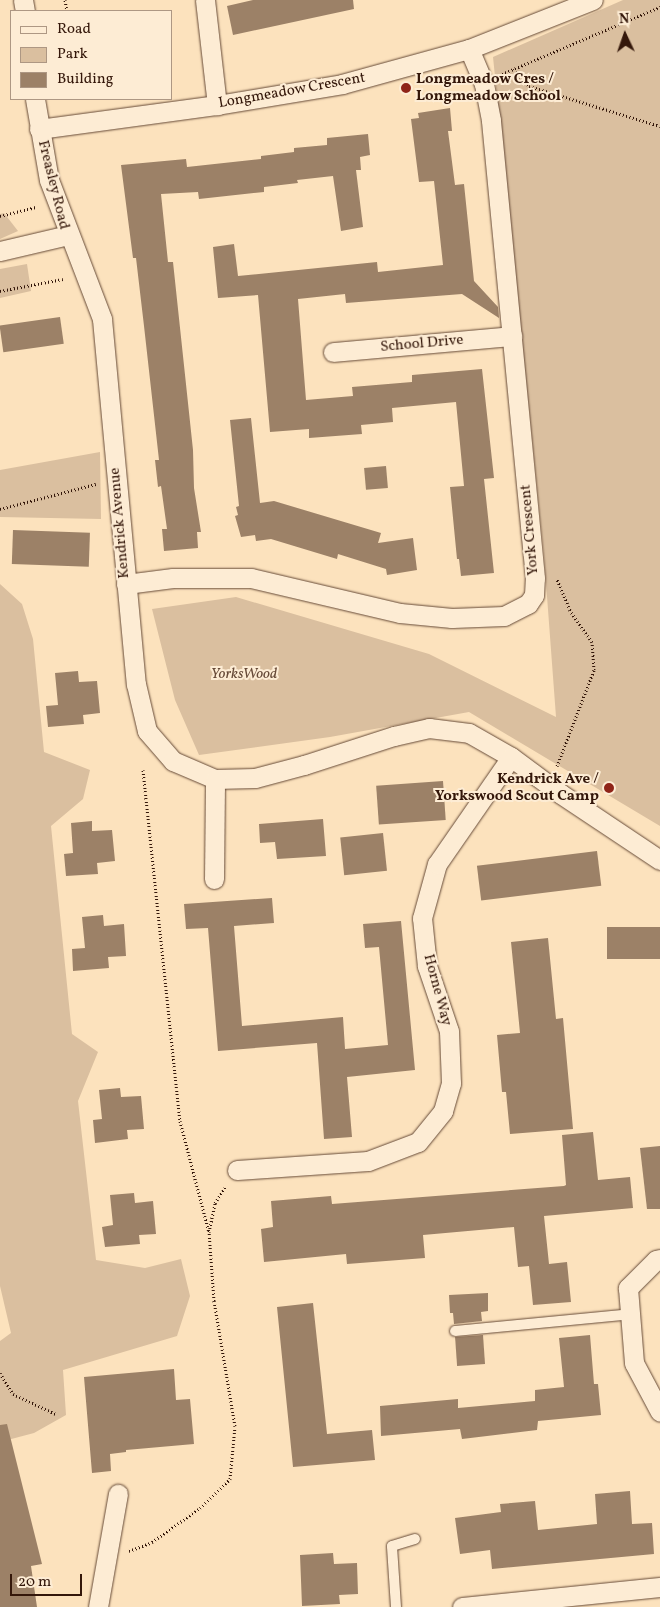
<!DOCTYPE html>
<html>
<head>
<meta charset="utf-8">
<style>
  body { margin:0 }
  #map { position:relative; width:660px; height:1607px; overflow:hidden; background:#fce2bd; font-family:Vollkorn,serif }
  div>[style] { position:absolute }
  .green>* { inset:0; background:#dabf9f }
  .building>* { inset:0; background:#9c8167; transform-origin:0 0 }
  .path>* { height:3px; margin-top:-1.5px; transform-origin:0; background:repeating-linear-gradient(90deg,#34170a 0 1px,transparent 0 3.5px) }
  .roads { filter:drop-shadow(0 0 1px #664a37) drop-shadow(0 0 1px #664a37) }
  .lane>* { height:10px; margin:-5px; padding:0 5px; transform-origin:5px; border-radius:5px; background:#fdecd4 }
  .street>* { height:19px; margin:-9.5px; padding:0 9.5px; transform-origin:9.5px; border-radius:9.5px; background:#fdecd4 }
  .dots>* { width:14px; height:14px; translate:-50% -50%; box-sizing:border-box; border:2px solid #fdecd4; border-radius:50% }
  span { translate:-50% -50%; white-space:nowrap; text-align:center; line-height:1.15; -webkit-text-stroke:4px #fdecd4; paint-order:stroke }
  .poi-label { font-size:15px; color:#34170a; font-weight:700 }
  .left { translate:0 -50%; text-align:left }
  .right { translate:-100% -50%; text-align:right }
  .street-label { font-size:15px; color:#34170a }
  .park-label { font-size:15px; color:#664937; font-style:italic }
  .legend { position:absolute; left:10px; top:10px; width:162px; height:90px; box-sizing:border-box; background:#fdecd4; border:1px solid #ad9783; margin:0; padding:6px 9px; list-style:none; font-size:15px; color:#34170a }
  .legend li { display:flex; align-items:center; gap:10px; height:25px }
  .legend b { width:25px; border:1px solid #ad9783 }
  .north { position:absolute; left:600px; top:10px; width:50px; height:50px; -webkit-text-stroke:4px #fdecd4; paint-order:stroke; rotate:357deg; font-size:14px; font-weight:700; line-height:20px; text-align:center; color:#34170a }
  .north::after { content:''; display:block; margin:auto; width:18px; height:22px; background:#34170a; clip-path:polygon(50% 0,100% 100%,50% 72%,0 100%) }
  .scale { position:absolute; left:10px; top:1574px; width:72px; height:22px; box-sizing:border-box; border:2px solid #34170a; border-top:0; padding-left:6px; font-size:15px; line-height:18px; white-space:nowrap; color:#34170a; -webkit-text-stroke:4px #fdecd4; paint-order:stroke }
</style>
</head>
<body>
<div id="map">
  <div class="green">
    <div style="clip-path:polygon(623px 0,660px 0,660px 826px,469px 712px,330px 737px,199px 755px,175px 700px,152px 609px,236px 597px,429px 654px,556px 717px,544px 556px,493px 57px)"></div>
    <div style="clip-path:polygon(4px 213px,18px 231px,0 239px,0 214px)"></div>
    <div style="clip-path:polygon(27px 264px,31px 291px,0 298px,0 269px)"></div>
    <div style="clip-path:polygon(100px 452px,101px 519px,0 517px,0 470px)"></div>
    <div style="clip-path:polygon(0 584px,22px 604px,33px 639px,44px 752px,90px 770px,83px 799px,51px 826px,72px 1034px,98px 1052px,78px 1101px,96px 1260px,145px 1268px,181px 1259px,190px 1296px,177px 1336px,63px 1370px,66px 1415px,34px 1433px,0 1442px,0 1341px,11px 1333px,0 1286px)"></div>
  </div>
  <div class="building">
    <div style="clip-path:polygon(253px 0,353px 0,354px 9px,233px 35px,227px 6px)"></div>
    <div style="clip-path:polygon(450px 108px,452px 131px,448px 131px,455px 185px,464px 184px,474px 281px,498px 307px,499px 318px,462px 294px,346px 303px,345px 294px,298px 299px,306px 400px,353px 396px,352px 387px,412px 382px,412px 375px,482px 369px,494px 478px,484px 479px,494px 573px,461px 576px,459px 559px,457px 559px,450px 487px,464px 486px,456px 402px,392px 408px,393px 422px,361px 425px,362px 434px,309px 438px,309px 429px,270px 432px,258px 295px,218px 298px,213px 247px,234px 244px,238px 276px,377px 262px,378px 272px,443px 265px,434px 181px,419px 182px,411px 119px,419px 118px,418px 113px)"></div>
    <div style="clip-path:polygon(368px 134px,370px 155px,360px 157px,361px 170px,356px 170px,363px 227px,341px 231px,333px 176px,297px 180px,298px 183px,264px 187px,264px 192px,199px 199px,198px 192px,161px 194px,168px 262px,173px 262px,193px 450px,194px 488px,201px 532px,197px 532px,198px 548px,164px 551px,162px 529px,167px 529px,161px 486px,158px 487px,155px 460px,159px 460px,144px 326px,136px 258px,133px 258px,121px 165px,186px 159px,187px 167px,261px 159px,261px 156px,294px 152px,294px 148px,327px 145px,327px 138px)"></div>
    <div style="left:60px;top:317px;width:27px;height:61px;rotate:82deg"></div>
    <div style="clip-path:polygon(251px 418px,260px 503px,274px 501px,381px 533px,378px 543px,413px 538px,417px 570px,387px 575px,386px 569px,338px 554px,337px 559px,271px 539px,256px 541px,255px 535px,241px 537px,235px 516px,238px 515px,236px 507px,239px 506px,230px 420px)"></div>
    <div style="left:386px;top:466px;width:22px;height:22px;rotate:85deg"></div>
    <div style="left:13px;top:530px;width:77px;height:34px;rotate:2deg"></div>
    <div style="clip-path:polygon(78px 671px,79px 682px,97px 681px,100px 713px,83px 715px,84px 724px,48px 727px,46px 706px,58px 705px,55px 673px)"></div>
    <div style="left:443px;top:781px;width:39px;height:67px;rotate:86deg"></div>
    <div style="clip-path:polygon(323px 819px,326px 856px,277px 859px,275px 842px,260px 843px,259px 824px)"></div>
    <div style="clip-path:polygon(92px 821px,92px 831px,112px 830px,115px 861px,97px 863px,98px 874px,66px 876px,64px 854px,73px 853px,71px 823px)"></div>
    <div style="left:383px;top:833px;width:38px;height:43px;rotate:84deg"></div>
    <div style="left:597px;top:851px;width:35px;height:121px;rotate:83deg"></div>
    <div style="clip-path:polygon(272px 898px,274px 923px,234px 926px,242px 1026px,343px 1017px,345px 1049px,388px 1045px,379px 947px,365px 948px,363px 924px,401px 921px,415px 1070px,347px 1077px,352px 1137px,324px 1139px,317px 1043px,218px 1051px,208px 928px,186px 929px,184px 904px)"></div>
    <div style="clip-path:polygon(103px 915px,104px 926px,124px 924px,126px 956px,108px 957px,109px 968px,73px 971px,72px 949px,85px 948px,82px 917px)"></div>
    <div style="left:660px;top:927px;width:32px;height:53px;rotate:90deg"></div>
    <div style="clip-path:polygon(548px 938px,556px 1019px,563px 1018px,573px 1129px,510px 1134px,506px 1092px,502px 1092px,497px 1035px,520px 1033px,511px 942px)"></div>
    <div style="clip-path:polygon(120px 1088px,121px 1097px,141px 1096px,144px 1129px,127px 1130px,128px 1139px,95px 1143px,93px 1120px,102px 1119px,99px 1090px)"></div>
    <div style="clip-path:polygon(593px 1132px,598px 1180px,630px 1177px,633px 1208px,544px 1216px,549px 1264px,567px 1262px,571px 1302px,533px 1305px,529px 1266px,518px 1267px,514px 1227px,423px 1235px,425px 1258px,347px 1264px,346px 1254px,264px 1262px,261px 1229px,273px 1227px,271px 1201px,331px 1196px,332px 1204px,564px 1186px,566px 1185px,562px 1135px)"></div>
    <div style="clip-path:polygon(660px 1146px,660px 1209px,647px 1209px,640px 1148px)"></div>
    <div style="clip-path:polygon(134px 1193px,135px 1203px,153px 1201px,156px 1234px,139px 1235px,140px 1244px,105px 1247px,102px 1227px,113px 1225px,110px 1195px)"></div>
    <div style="clip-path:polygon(488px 1293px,488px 1311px,481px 1312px,482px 1321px,454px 1324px,453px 1313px,450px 1313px,449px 1295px)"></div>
    <div style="clip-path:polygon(313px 1303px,327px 1434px,372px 1430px,375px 1460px,293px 1467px,277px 1307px)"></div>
    <div style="left:483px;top:1335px;width:29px;height:28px;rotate:86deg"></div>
    <div style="clip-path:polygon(590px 1335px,594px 1384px,598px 1384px,601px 1415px,538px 1421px,537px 1430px,462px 1439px,460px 1429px,381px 1436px,380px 1406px,458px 1399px,458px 1408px,535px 1401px,535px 1390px,564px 1387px,559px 1338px)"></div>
    <div style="clip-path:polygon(174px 1369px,176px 1400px,190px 1399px,194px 1444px,126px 1450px,126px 1452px,110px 1454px,111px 1471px,92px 1473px,84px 1377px)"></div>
    <div style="clip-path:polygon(7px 1424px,42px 1564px,31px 1566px,37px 1607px,0 1607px,0 1425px)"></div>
    <div style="clip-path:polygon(630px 1491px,632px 1524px,652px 1523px,654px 1554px,492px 1569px,490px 1550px,460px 1554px,455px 1518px,501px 1512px,500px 1504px,535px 1501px,538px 1530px,597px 1524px,595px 1494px)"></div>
    <div style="clip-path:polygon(333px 1553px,334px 1564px,357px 1563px,358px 1594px,339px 1595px,340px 1604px,302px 1606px,300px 1555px)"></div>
  </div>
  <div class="path">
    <div style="left:65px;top:0;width:11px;rotate:80deg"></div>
    <div style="left:513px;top:69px;width:23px;rotate:47deg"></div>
    <div style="left:529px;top:86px;width:137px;rotate:17deg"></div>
    <div style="left:502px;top:74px;width:172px;rotate:-23deg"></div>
    <div style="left:0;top:216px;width:37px;rotate:-14deg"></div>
    <div style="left:0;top:291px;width:64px;rotate:-10.8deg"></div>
    <div style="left:0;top:509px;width:99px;rotate:-14.6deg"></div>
    <div style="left:557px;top:766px;width:103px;rotate:-68.9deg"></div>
    <div style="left:594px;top:670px;width:28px;rotate:-94deg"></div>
    <div style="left:592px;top:642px;width:39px;rotate:-125deg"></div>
    <div style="left:570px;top:610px;width:34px;rotate:-113deg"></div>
    <div style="left:143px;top:770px;width:353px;rotate:84deg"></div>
    <div style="left:180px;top:1121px;width:115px;rotate:75.4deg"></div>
    <div style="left:0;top:1373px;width:25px;rotate:58deg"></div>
    <div style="left:13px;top:1394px;width:47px;rotate:24.9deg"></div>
    <div style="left:129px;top:1551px;width:25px;rotate:-21deg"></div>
    <div style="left:152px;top:1542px;width:59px;rotate:-35.3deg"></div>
    <div style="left:200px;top:1508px;width:42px;rotate:-44deg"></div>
    <div style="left:230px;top:1479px;width:53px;rotate:-84.6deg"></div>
    <div style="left:235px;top:1426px;width:127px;rotate:-99.5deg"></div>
    <div style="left:214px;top:1301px;width:69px;rotate:-94.1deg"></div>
    <div style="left:209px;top:1232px;width:30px;rotate:-78deg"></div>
    <div style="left:215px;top:1203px;width:20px;rotate:-57deg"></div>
  </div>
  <div class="roads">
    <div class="lane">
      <div style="left:455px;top:1331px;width:176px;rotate:-5.5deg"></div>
      <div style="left:396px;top:1607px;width:61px;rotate:-93.8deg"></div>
      <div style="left:392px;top:1546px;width:24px;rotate:-17deg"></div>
    </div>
    <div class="street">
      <div style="left:23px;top:0;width:11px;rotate:80deg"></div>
      <div style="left:205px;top:0;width:106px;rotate:83.5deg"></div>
      <div style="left:35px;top:99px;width:82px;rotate:80.2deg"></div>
      <div style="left:49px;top:180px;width:149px;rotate:69.1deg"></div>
      <div style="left:102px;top:319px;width:367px;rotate:84.7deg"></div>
      <div style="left:136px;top:684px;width:48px;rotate:76.8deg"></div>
      <div style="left:147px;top:731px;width:40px;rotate:49deg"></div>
      <div style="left:173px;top:761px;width:46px;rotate:23.2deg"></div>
      <div style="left:215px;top:779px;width:40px;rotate:-1.4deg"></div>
      <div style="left:255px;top:778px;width:51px;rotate:-14.9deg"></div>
      <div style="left:304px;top:765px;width:95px;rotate:-17.9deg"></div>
      <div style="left:394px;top:736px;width:36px;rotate:-13deg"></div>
      <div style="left:429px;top:728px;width:40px;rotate:7.1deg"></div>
      <div style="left:469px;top:733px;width:48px;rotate:29.7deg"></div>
      <div style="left:511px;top:757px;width:62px;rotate:36.5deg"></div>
      <div style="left:561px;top:794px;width:119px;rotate:33.7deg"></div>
      <div style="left:39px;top:129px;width:180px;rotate:-7.7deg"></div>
      <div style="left:217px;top:105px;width:127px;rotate:-9.5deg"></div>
      <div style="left:342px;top:84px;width:132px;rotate:-15.4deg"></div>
      <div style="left:469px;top:49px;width:133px;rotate:-21.6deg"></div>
      <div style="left:0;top:251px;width:70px;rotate:-13.2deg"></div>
      <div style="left:333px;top:352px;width:180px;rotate:-5.1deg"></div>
      <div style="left:126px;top:584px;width:47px;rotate:-7.3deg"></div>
      <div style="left:173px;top:578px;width:78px"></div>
      <div style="left:251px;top:578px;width:153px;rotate:13.2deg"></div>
      <div style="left:400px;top:613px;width:52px;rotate:5.5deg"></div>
      <div style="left:452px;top:618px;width:52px;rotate:-2.2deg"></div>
      <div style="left:504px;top:616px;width:27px;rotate:-27deg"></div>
      <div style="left:528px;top:604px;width:11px;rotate:-56deg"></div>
      <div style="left:534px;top:595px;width:17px;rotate:-87deg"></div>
      <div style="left:535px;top:578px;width:460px;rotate:-95.5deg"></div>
      <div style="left:491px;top:120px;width:37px;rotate:-101deg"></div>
      <div style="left:484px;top:84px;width:38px;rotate:-113deg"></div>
      <div style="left:214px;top:879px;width:100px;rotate:-89.4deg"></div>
      <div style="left:237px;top:1170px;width:131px;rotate:-3.9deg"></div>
      <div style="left:368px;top:1161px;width:53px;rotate:-20.8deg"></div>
      <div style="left:418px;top:1142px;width:40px;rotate:-51deg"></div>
      <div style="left:443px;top:1111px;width:29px;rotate:-74deg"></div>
      <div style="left:451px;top:1083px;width:52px;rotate:-92.2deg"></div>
      <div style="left:449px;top:1031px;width:69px;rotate:-108.7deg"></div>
      <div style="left:427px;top:966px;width:48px;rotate:-95.9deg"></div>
      <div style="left:422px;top:918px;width:56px;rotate:-74.5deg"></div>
      <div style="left:437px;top:864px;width:130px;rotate:-55.3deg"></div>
      <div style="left:660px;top:1259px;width:4px;rotate:166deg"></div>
      <div style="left:656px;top:1260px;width:40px;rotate:135deg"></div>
      <div style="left:628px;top:1288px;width:75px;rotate:85.4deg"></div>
      <div style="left:634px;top:1363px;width:55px;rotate:62deg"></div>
      <div style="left:98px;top:1607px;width:115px;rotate:-80deg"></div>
      <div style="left:462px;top:1607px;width:199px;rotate:-5.8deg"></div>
    </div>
  </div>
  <div class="dots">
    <div style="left:406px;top:88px;background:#8f2418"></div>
    <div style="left:609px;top:788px;background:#8f2418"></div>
  </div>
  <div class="poi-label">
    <span class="left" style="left:416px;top:88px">Longmeadow Cres /<br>Longmeadow School</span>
    <span class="right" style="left:599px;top:788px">Kendrick Ave /<br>Yorkswood Scout Camp</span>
  </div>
  <div class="street-label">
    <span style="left:292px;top:91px;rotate:-10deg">Longmeadow Crescent</span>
    <span style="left:53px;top:185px;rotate:76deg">Freasley Road</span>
    <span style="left:422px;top:344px;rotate:-5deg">School Drive</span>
    <span style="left:120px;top:523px;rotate:-95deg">Kendrick Avenue</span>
    <span style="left:530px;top:530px;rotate:-95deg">York Crescent</span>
    <span style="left:437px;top:990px;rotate:75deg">Horne Way</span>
  </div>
  <div class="park-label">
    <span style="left:244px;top:675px">YorksWood</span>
  </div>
  <ul class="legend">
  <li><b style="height:6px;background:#fdecd4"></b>Road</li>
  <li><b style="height:14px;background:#dabf9f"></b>Park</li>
  <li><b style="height:14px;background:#9c8167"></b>Building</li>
  </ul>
  <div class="north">N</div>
  <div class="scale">20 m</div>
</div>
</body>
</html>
